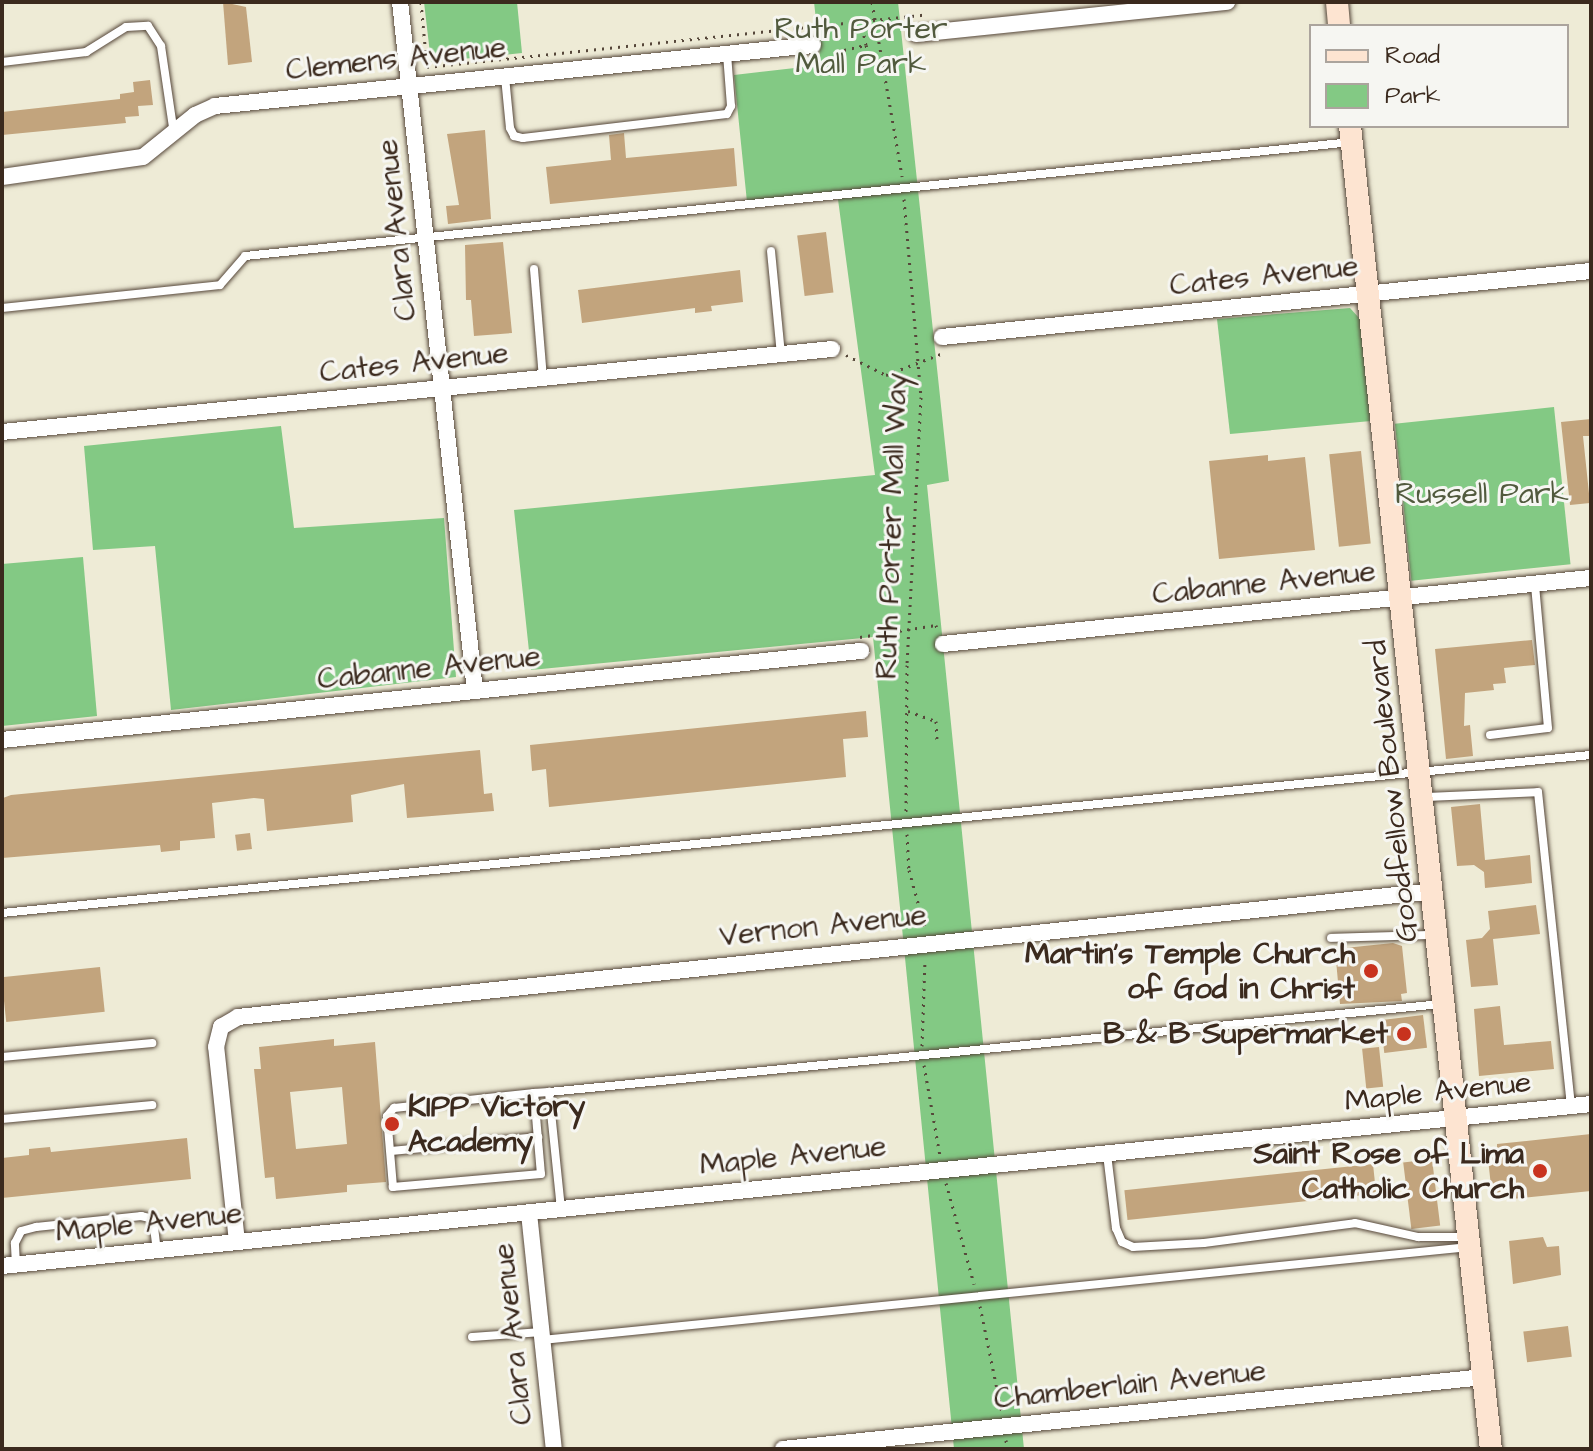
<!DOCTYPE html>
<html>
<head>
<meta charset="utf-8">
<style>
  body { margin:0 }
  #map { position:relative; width:1593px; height:1451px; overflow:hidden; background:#eeebd6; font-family:"Architects Daughter",sans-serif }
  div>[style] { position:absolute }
  .green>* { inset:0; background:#83c984; transform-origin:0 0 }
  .building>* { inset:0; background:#c2a47d; transform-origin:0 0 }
  .path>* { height:3px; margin-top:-1.5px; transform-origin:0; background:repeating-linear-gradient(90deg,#56473a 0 2px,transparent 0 8px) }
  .roads { filter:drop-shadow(0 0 2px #56473a) drop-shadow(0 0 2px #56473a) }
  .service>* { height:8px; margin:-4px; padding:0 4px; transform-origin:4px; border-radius:4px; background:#fff }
  .minor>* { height:16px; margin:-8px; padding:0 8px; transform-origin:8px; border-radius:8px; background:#fff }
  .secondary>* { height:22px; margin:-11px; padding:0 11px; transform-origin:11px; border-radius:11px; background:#fde4d1 }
  .dots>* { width:22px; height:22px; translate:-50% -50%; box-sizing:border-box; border:4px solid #f6f6f2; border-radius:50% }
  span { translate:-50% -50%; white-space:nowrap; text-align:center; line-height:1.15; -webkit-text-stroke:6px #f6f6f2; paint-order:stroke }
  .park-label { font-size:30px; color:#515a3d }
  .street-label { font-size:30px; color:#3b2a1e }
  .poi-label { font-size:30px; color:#3b2a1e; font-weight:700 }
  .right { translate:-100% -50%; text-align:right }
  .left { translate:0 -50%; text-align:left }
  .frame { position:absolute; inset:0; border:4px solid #3b2a1e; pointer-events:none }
  .legend { position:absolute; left:1309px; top:24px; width:260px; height:104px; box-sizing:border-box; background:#f6f6f2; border:2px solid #aba49d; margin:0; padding:10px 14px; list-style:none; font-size:24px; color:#3b2a1e }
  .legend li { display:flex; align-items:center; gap:16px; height:40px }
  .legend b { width:40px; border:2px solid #aba49d }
</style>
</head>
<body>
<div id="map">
  <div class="green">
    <div style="clip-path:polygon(424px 2px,517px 2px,522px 53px,431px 62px)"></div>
    <div style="clip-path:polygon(814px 2px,898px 2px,949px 481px,927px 485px,1024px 1449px,954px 1449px,873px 637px,531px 670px,514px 510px,875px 475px,837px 192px,747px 202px,734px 75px,821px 65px)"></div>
    <div style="clip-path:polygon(1350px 308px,1360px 319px,1371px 421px,1230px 434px,1217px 319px)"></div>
    <div style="left:1554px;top:407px;width:158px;height:160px;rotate:84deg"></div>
    <div style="clip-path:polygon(281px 426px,294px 528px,444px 518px,456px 677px,171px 710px,155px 546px,93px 550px,84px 446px)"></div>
    <div style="clip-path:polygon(83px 557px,97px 716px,2px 726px,2px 564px)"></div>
  </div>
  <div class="building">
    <div style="clip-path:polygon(223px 2px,246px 7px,252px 62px,228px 65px)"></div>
    <div style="clip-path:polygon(150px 80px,153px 105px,138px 106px,139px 116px,125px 117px,126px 123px,2px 135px,2px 112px,120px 99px,120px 94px,134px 92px,133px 82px)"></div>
    <div style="clip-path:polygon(485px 130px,491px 219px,448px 224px,446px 206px,459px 205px,447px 134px)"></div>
    <div style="clip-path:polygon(624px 133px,626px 158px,734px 148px,737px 186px,550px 204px,546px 167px,611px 160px,609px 135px)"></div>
    <div style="left:826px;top:232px;width:61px;height:29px;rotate:83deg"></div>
    <div style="clip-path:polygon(503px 242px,512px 333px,474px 336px,471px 300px,466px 300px,465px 245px)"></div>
    <div style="clip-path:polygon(740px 270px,743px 302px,711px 306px,712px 311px,695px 313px,695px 308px,582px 323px,578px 290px)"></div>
    <div style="clip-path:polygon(1591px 419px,1591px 436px,1583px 436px,1590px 503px,1570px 505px,1561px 422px)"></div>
    <div style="left:1361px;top:451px;width:93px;height:32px;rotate:84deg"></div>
    <div style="clip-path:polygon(1268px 455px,1268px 461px,1305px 457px,1315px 550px,1219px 559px,1209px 461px)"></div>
    <div style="clip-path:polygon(1532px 640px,1535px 665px,1504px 668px,1506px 683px,1493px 684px,1494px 690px,1465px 693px,1464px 726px,1470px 725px,1473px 756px,1446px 759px,1435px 649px)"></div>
    <div style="clip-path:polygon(866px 711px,868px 737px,843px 739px,846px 777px,549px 807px,546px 769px,532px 771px,530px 745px)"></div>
    <div style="clip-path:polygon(480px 750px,484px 794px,492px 793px,494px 811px,407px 818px,404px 784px,351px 795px,353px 822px,267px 831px,264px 799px,254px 798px,212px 803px,215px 838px,180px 841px,180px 850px,161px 852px,160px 845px,2px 858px,3px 798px,11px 795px)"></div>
    <div style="clip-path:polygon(1480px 804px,1485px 860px,1530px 855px,1532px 883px,1485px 888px,1484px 872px,1474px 865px,1457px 866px,1451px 807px)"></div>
    <div style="left:250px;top:833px;width:16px;height:15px;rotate:83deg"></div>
    <div style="clip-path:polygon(1536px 905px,1540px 934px,1493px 939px,1498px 985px,1471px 987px,1466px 940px,1482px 938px,1490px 929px,1488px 911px)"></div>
    <div style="clip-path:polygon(1393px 943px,1402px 946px,1407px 993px,1401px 994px,1402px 1001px,1340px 1004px,1335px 949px)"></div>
    <div style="left:100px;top:967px;width:45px;height:99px;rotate:84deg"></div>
    <div style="clip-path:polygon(1500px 1006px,1504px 1045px,1551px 1041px,1554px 1069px,1479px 1076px,1474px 1009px)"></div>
    <div style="left:1423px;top:1015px;width:33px;height:43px;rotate:83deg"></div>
    <div style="clip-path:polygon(evenodd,334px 1039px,334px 1046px,375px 1042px,386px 1182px,347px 1185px,347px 1192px,276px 1199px,274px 1177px,265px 1178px,254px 1069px,261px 1069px,259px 1047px,334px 1039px,342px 1087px,347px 1144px,296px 1149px,290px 1092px,342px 1087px)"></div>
    <div style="left:1379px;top:1047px;width:40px;height:17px;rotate:84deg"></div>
    <div style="clip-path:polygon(1591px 1134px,1591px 1191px,1502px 1200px,1502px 1194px,1492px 1195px,1487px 1150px,1497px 1149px,1497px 1144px)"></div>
    <div style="clip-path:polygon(187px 1138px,191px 1179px,2px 1198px,2px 1158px,29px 1155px,29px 1149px,50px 1147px,51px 1152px)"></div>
    <div style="left:1432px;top:1159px;width:67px;height:29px;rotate:83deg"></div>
    <div style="left:1373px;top:1164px;width:30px;height:250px;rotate:84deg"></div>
    <div style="clip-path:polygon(1543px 1237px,1547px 1247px,1559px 1246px,1561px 1275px,1513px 1284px,1509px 1241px)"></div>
    <div style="left:1568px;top:1326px;width:31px;height:45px;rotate:83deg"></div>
  </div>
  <div class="path">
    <div style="left:421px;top:2px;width:65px;rotate:84.7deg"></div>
    <div style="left:427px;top:67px;width:499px;rotate:-6deg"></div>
    <div style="left:872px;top:2px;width:177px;rotate:80.2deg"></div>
    <div style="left:866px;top:45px;width:15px;rotate:74deg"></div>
    <div style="left:838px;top:62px;width:13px;rotate:-63deg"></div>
    <div style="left:844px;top:50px;width:23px;rotate:-13deg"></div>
    <div style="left:866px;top:45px;width:24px;rotate:-102deg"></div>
    <div style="left:904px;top:199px;width:199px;rotate:85.1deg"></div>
    <div style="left:921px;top:397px;width:268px;rotate:93deg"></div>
    <div style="left:907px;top:665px;width:149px;rotate:90.4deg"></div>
    <div style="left:846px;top:355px;width:45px;rotate:26.6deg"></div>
    <div style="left:886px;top:375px;width:61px;rotate:-21.1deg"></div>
    <div style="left:860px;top:637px;width:77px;rotate:-9deg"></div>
    <div style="left:936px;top:625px;width:4px;rotate:76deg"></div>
    <div style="left:908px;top:711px;width:30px;rotate:20deg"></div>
    <div style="left:936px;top:721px;width:22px;rotate:87deg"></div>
    <div style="left:907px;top:834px;width:36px;rotate:87deg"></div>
    <div style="left:909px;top:870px;width:60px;rotate:74.6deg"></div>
    <div style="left:922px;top:1046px;width:85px;rotate:-88deg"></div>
    <div style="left:924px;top:1065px;width:92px;rotate:80deg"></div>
    <div style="left:946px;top:1183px;width:105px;rotate:74.5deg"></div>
    <div style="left:980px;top:1306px;width:109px;rotate:78.4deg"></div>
    <div style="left:1006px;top:1440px;width:9px;rotate:84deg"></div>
  </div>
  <div class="roads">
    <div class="service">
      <div style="left:2px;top:62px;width:85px;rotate:-6.8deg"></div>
      <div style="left:86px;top:52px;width:47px;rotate:-32deg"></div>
      <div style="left:126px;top:27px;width:22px;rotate:-3deg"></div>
      <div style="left:148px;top:26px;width:24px;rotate:57deg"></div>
      <div style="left:161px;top:46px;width:89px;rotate:81.6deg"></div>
      <div style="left:505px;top:77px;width:51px;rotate:84.4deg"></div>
      <div style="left:510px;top:128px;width:9px;rotate:63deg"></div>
      <div style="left:514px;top:136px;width:9px;rotate:13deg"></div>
      <div style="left:523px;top:138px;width:205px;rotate:-6.7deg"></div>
      <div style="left:727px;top:114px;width:9px;rotate:-63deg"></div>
      <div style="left:731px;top:106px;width:52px;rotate:-94.4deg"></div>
      <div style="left:771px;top:251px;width:103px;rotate:84.5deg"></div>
      <div style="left:534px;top:269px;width:109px;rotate:85.3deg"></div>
      <div style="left:2px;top:308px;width:219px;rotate:-6deg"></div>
      <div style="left:220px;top:285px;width:38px;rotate:-49deg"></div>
      <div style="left:245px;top:256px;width:1112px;rotate:-5.88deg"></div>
      <div style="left:1490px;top:735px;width:58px;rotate:-6.9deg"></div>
      <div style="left:1548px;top:728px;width:145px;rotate:-95.2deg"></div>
      <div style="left:1425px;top:797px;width:113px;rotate:-2.5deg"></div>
      <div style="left:1538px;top:792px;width:315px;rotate:84deg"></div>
      <div style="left:2px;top:913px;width:1597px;rotate:-5.68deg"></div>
      <div style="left:1331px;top:938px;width:102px;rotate:-1.7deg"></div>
      <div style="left:2px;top:1057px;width:151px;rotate:-5.3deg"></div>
      <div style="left:534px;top:1093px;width:81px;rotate:85.1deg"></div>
      <div style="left:541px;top:1174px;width:149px;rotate:175deg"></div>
      <div style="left:393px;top:1187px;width:71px;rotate:-94.8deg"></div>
      <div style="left:387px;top:1116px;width:11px;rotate:-49deg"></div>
      <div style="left:394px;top:1108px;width:141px;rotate:-6.1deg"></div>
      <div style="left:534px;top:1093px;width:15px;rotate:-4deg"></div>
      <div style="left:2px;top:1119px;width:151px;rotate:-5.3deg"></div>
      <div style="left:391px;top:1151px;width:148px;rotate:-5.4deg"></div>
      <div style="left:1107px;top:1154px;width:75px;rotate:83.1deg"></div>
      <div style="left:1116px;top:1228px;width:15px;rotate:67deg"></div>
      <div style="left:1122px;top:1242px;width:12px;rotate:24deg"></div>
      <div style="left:1133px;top:1247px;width:71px;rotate:-3.2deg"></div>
      <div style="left:1204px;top:1243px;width:152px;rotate:-7.5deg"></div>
      <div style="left:1355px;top:1223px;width:65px;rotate:12.5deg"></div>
      <div style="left:1418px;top:1237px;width:47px"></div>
      <div style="left:561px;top:1209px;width:118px;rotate:-95.9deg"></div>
      <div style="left:549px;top:1092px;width:896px;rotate:-5.63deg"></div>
      <div style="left:16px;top:1265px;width:22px;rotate:-93deg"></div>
      <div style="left:15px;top:1243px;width:13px;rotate:-63deg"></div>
      <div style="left:21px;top:1231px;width:16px;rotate:-15deg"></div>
      <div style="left:36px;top:1227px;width:106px;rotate:-6deg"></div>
      <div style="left:141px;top:1216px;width:12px;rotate:14deg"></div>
      <div style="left:153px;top:1219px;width:31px;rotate:83deg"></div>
      <div style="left:472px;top:1337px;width:70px;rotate:-4.1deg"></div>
      <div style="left:542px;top:1340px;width:932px;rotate:-5.73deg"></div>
    </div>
    <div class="minor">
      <div style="left:400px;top:2px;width:693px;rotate:83.79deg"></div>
      <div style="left:916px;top:34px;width:313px;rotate:-5.9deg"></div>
      <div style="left:2px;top:177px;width:142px;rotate:-8.1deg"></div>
      <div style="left:143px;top:157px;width:67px;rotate:-38.9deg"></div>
      <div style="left:195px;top:115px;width:22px;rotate:-24deg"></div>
      <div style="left:215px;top:106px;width:601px;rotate:-5.82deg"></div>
      <div style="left:942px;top:337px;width:652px;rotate:-5.81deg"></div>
      <div style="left:2px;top:432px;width:834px;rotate:-5.71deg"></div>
      <div style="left:943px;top:644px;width:651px;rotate:-5.82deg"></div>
      <div style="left:2px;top:740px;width:864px;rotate:-5.92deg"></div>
      <div style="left:529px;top:1213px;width:237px;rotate:84deg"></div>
      <div style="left:237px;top:1242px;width:196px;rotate:-96.1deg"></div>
      <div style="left:216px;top:1047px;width:21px;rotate:-76deg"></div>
      <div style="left:221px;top:1027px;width:20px;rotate:-30deg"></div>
      <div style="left:238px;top:1017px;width:1203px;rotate:-6.01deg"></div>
      <div style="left:2px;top:1266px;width:1597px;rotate:-5.82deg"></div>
      <div style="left:783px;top:1449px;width:705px;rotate:-5.86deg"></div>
    </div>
    <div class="secondary">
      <div style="left:1337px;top:2px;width:24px;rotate:85deg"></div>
      <div style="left:1350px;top:126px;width:1330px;rotate:83.92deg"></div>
    </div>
  </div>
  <div class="dots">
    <div style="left:1371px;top:971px;background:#c8321e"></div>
    <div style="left:1404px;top:1034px;background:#c8321e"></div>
    <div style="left:392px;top:1124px;background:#c8321e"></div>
    <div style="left:1540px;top:1171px;background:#c8321e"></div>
  </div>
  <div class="park-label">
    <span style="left:861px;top:46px">Ruth Porter<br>Mall Park</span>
    <span style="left:1482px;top:494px">Russell Park</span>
  </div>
  <div class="street-label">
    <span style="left:396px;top:59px;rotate:-6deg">Clemens Avenue</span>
    <span style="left:397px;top:230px;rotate:-96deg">Clara Avenue</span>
    <span style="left:1264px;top:276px;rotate:-6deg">Cates Avenue</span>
    <span style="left:414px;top:363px;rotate:-6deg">Cates Avenue</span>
    <span style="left:892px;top:526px;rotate:-88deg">Ruth Porter Mall Way</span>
    <span style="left:1264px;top:583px;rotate:-6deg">Cabanne Avenue</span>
    <span style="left:429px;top:668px;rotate:-6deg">Cabanne Avenue</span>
    <span style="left:1392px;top:791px;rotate:-96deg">Goodfellow Boulevard</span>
    <span style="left:823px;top:926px;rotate:-6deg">Vernon Avenue</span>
    <span style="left:1438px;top:1092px;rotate:-6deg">Maple Avenue</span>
    <span style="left:793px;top:1156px;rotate:-6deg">Maple Avenue</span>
    <span style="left:149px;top:1223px;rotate:-6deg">Maple Avenue</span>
    <span style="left:513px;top:1334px;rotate:-96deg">Clara Avenue</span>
    <span style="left:1130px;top:1385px;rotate:-6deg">Chamberlain Avenue</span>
  </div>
  <div class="poi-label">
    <span class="right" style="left:1355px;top:971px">Martin's Temple Church<br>of God in Christ</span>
    <span class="right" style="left:1388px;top:1034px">B &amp; B Supermarket</span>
    <span class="left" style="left:408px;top:1124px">KIPP Victory<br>Academy</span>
    <span class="right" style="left:1524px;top:1171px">Saint Rose of Lima<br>Catholic Church</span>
  </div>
  <div class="frame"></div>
  <ul class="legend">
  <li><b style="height:10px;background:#fde4d1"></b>Road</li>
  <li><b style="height:22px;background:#83c984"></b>Park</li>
  </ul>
</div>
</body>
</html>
